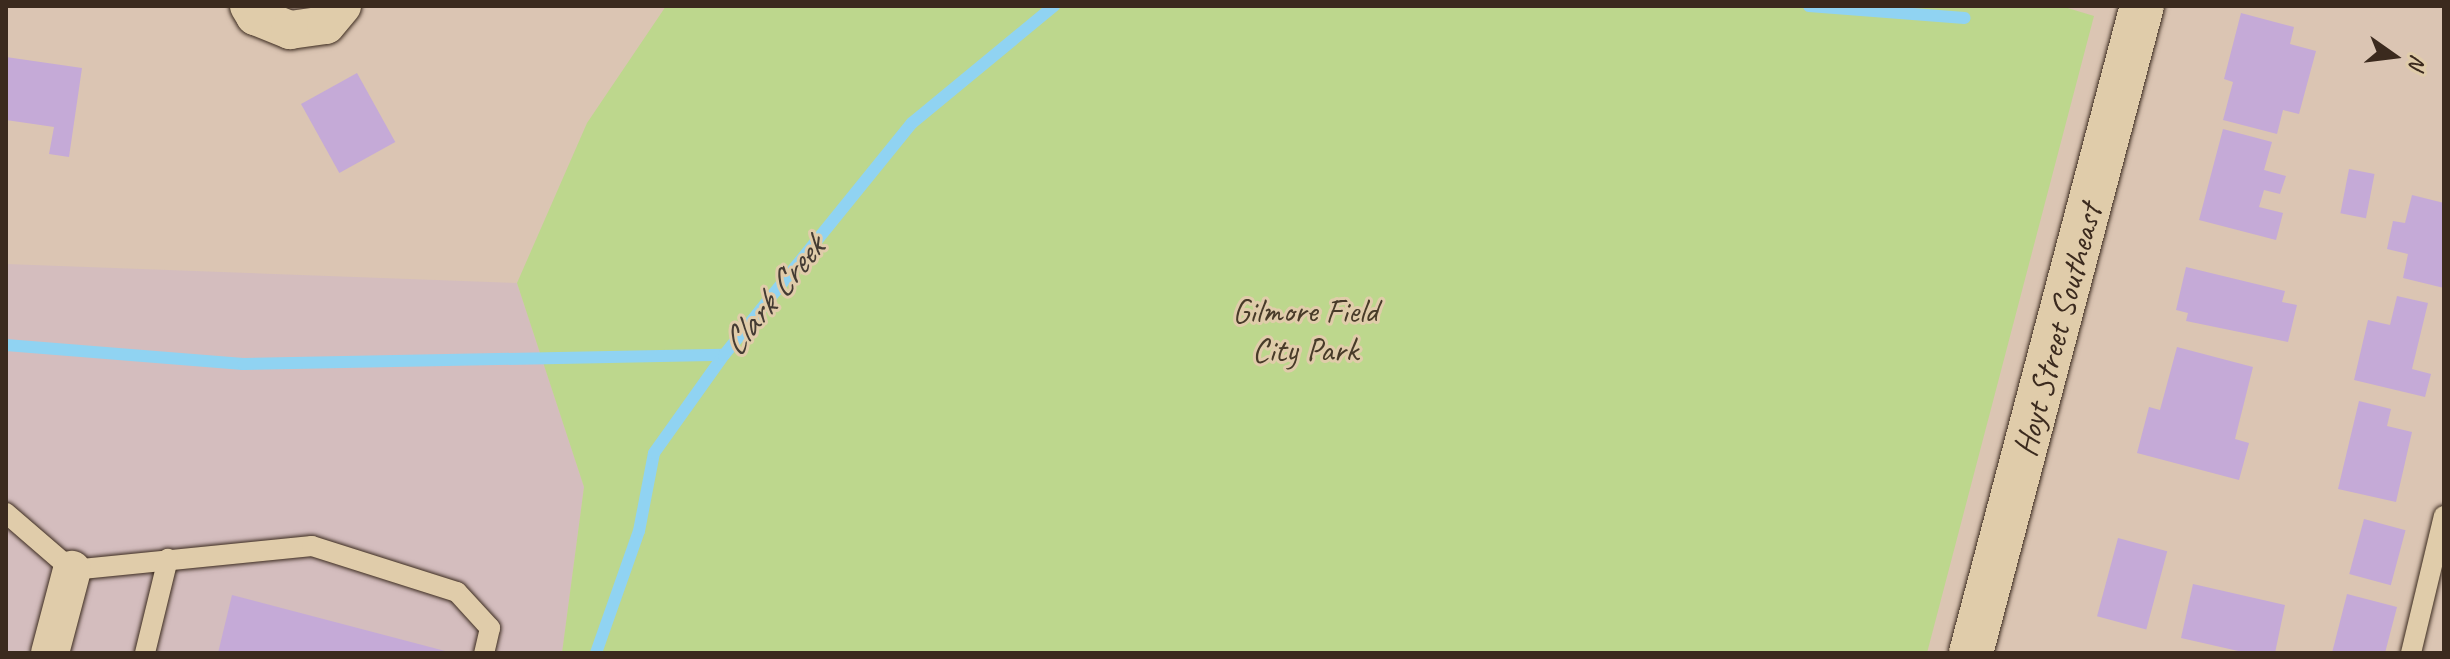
<!DOCTYPE html>
<html>
<head>
<meta charset="utf-8">
<style>
  body { margin:0 }
  #map { position:relative; width:2450px; height:659px; overflow:hidden; background:#dbc5b3; font-family:Caveat,sans-serif }
  div>[style] { position:absolute }
  .built>* { inset:0; background:#d4bdbe }
  .green>* { inset:0; background:#bdd78d }
  .stream>* { height:12px; margin:-6px; padding:0 6px; transform-origin:6px; border-radius:6px; background:#90d3f2 }
  .building>* { inset:0; background:#c5aad7; transform-origin:0 0 }
  .roads { filter:drop-shadow(0 0 2px #3b2a1e) drop-shadow(0 0 2px #3b2a1e) }
  .lane>* { height:20px; margin:-10px; padding:0 10px; transform-origin:10px; border-radius:10px; background:#e0ccaa }
  .street>* { height:38px; margin:-19px; padding:0 19px; transform-origin:19px; border-radius:19px; background:#e0ccaa }
  .secondary>* { height:44px; margin:-22px; padding:0 22px; transform-origin:22px; border-radius:22px; background:#e0ccaa }
  span { translate:-50% -50%; white-space:nowrap; text-align:center; line-height:1.15; -webkit-text-stroke:6px #e0ccaa; paint-order:stroke }
  .park-label { font-size:34px; color:#483b29 }
  .street-label { font-size:34px; color:#3b2a1e }
  .water-label { font-size:36px; color:#443b33; font-style:italic }
  .frame { position:absolute; inset:0; border:8px solid #3b2a1e; pointer-events:none }
  .north { position:absolute; left:2354px; top:16px; width:80px; height:80px; -webkit-text-stroke:6px #e0ccaa; paint-order:stroke; rotate:104deg; font-size:22px; font-weight:700; line-height:32px; text-align:center; color:#3b2a1e }
  .north::after { content:''; display:block; margin:auto; width:28px; height:36px; background:#3b2a1e; clip-path:polygon(50% 0,100% 100%,50% 72%,0 100%) }
</style>
</head>
<body>
<div id="map">
  <div class="built">
    <div style="clip-path:polygon(6px 264px,517px 283px,584px 487px,562px 653px,6px 653px)"></div>
  </div>
  <div class="green">
    <div style="clip-path:polygon(666px 6px,2061px 6px,2094px 16px,1927px 653px,562px 653px,584px 487px,517px 283px,587px 123px)"></div>
  </div>
  <div class="stream">
    <div style="left:1809px;top:6px;width:156px;rotate:4.4deg"></div>
    <div style="left:6px;top:345px;width:238px;rotate:4.6deg"></div>
    <div style="left:243px;top:364px;width:481px;rotate:-1.1deg"></div>
    <div style="left:596px;top:653px;width:129px;rotate:-70.6deg"></div>
    <div style="left:639px;top:531px;width:79px;rotate:-79.1deg"></div>
    <div style="left:654px;top:453px;width:120px;rotate:-54.5deg"></div>
    <div style="left:724px;top:355px;width:299px;rotate:-51deg"></div>
    <div style="left:912px;top:123px;width:184px;rotate:-39.5deg"></div>
  </div>
  <div class="building">
    <div style="clip-path:polygon(2241px 13px,2294px 27px,2290px 44px,2316px 51px,2299px 114px,2283px 110px,2277px 134px,2223px 120px,2233px 82px,2224px 79px)"></div>
    <div style="clip-path:polygon(6px 57px,82px 68px,69px 157px,49px 154px,54px 127px,6px 120px)"></div>
    <div style="left:357px;top:73px;width:79px;height:64px;rotate:61deg"></div>
    <div style="clip-path:polygon(2223px 129px,2272px 142px,2264px 170px,2286px 176px,2280px 194px,2264px 190px,2259px 207px,2283px 213px,2276px 240px,2199px 220px)"></div>
    <div style="left:2349px;top:169px;width:26px;height:45px;rotate:11deg"></div>
    <div style="clip-path:polygon(2412px 195px,2444px 203px,2444px 288px,2403px 278px,2408px 254px,2387px 249px,2393px 221px,2405px 223px)"></div>
    <div style="clip-path:polygon(2186px 267px,2285px 291px,2282px 302px,2297px 305px,2288px 342px,2186px 321px,2188px 313px,2176px 310px)"></div>
    <div style="clip-path:polygon(2397px 296px,2428px 303px,2412px 369px,2431px 374px,2425px 397px,2354px 380px,2368px 320px,2390px 325px)"></div>
    <div style="clip-path:polygon(2177px 347px,2253px 367px,2235px 439px,2249px 443px,2239px 480px,2137px 453px,2149px 407px,2160px 410px)"></div>
    <div style="clip-path:polygon(2359px 401px,2391px 409px,2387px 426px,2412px 432px,2396px 502px,2338px 489px)"></div>
    <div style="left:2364px;top:519px;width:43px;height:57px;rotate:15deg"></div>
    <div style="left:2118px;top:538px;width:51px;height:81px;rotate:15deg"></div>
    <div style="clip-path:polygon(2193px 584px,2285px 605px,2275px 653px,2247px 653px,2181px 638px)"></div>
    <div style="clip-path:polygon(2347px 594px,2397px 607px,2385px 653px,2332px 653px)"></div>
    <div style="clip-path:polygon(232px 595px,449px 652px,448px 653px,218px 653px)"></div>
  </div>
  <div class="roads">
    <div class="lane">
      <div style="left:6px;top:513px;width:87px;rotate:40.8deg"></div>
      <div style="left:72px;top:570px;width:241px;rotate:-5.7deg"></div>
      <div style="left:312px;top:546px;width:152px;rotate:17.6deg"></div>
      <div style="left:457px;top:592px;width:49px;rotate:47.5deg"></div>
      <div style="left:490px;top:628px;width:26px;rotate:103deg"></div>
      <div style="left:145px;top:653px;width:97px;rotate:-76.3deg"></div>
      <div style="left:2411px;top:653px;width:141px;rotate:-76.5deg"></div>
    </div>
    <div class="street">
      <div style="left:249px;top:6px;width:12px;rotate:59deg"></div>
      <div style="left:255px;top:16px;width:38px;rotate:22deg"></div>
      <div style="left:290px;top:30px;width:36px;rotate:-8deg"></div>
      <div style="left:326px;top:25px;width:25px;rotate:-50deg"></div>
      <div style="left:50px;top:653px;width:86px;rotate:-75.2deg"></div>
    </div>
    <div class="secondary">
      <div style="left:1971px;top:653px;width:669px;rotate:-75.2deg"></div>
    </div>
  </div>
  <div class="park-label">
    <span style="left:1305px;top:330px">Gilmore Field<br>City Park</span>
  </div>
  <div class="street-label">
    <span style="left:2057px;top:330px;rotate:-75deg">Hoyt Street Southeast</span>
  </div>
  <div class="water-label">
    <span style="left:773px;top:296px;rotate:-51deg">Clark Creek</span>
  </div>
  <div class="frame"></div>
  <div class="north">N</div>
</div>
</body>
</html>
